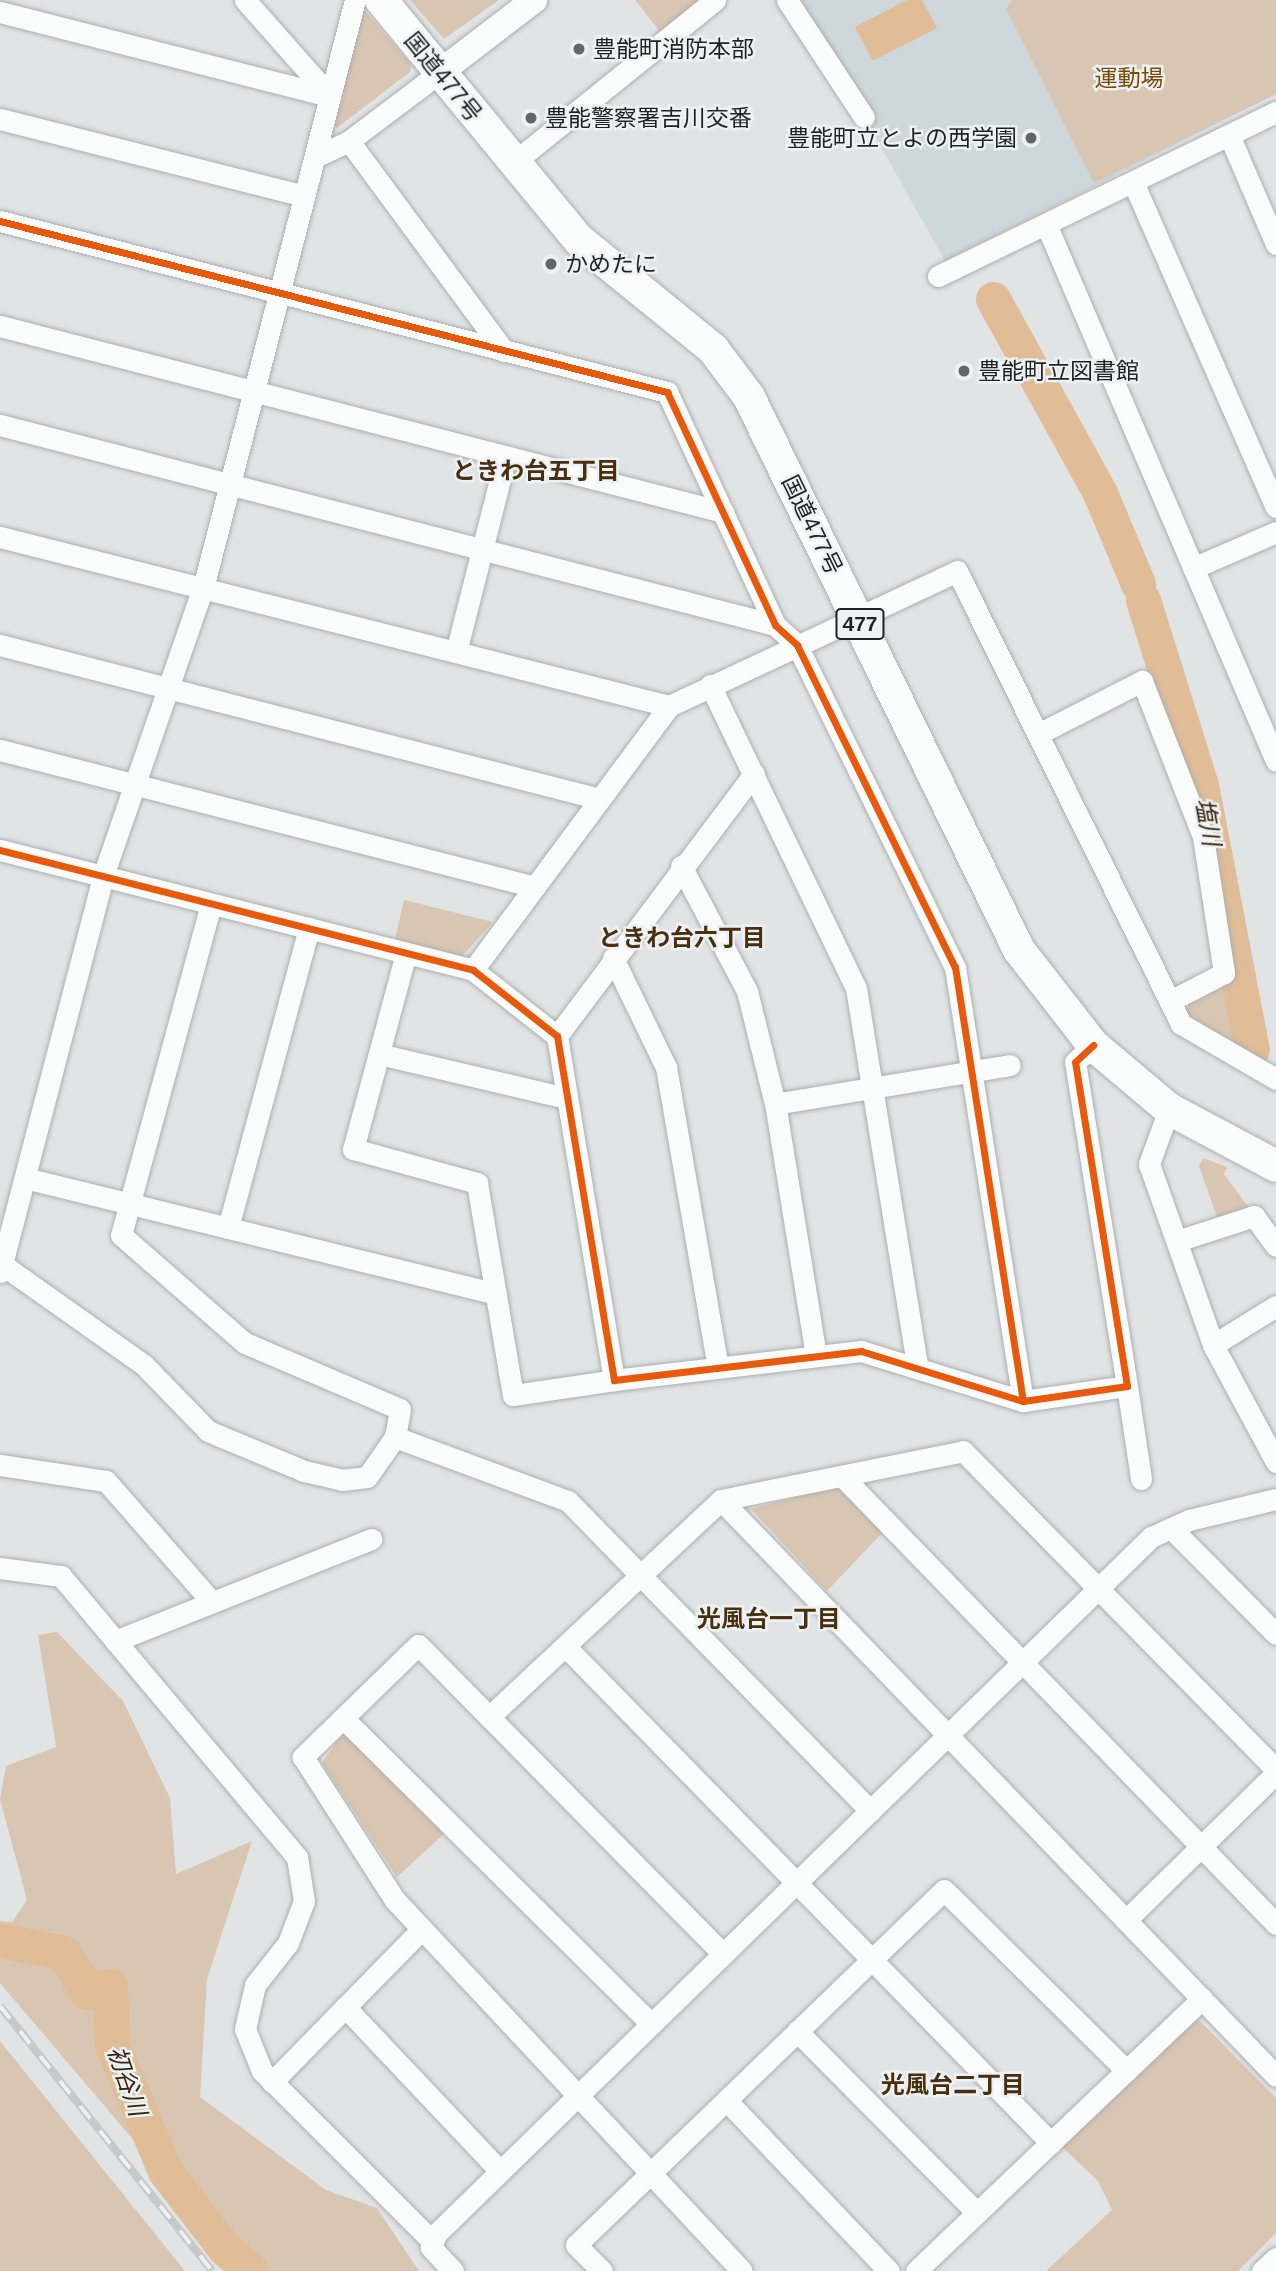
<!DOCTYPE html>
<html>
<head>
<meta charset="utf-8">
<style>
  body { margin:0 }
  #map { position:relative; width:1276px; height:2271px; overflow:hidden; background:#e1e4e5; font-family:Arial,"Noto Sans JP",sans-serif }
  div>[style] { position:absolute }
  .built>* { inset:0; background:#ced7da }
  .green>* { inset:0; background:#d9c6b2 }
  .water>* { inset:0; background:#e0bc97 }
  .river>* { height:35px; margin:-17.5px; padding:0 17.5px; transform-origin:17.5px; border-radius:17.5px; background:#e0bc97 }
  .roads { filter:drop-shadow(0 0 2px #acaeaf) drop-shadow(0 0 2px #acaeaf) }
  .minor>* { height:21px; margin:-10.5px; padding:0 10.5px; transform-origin:10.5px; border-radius:10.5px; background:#fafbfb }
  .major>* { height:26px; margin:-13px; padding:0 13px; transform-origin:13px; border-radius:13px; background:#fafbfb }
  .highway>* { height:32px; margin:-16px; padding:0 16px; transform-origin:16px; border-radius:16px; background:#fafbfb }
  .rail>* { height:8px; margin-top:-4px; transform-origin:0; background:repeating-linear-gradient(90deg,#ecf2f4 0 16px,#c6c7c7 0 32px); box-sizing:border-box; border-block:2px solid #c6c7c7 }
  .cycleway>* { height:7px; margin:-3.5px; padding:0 3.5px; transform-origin:3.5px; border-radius:3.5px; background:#e8590c }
  .dots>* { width:19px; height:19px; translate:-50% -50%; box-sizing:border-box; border:4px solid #ecf2f4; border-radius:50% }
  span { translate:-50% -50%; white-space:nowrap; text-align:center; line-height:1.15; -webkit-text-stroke:5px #ecf2f4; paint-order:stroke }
  .shield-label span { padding:2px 5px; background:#ecf2f4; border:2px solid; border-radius:5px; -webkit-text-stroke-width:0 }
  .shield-label { font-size:21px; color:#1f2222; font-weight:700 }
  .poi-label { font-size:23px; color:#1f2222 }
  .left { translate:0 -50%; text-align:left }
  .right { translate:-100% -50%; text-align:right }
  .street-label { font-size:23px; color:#1f2222 }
  .park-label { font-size:23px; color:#7b4b04 }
  .neighbourhood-label { font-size:24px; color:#4a2f0f; font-weight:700 }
  .water-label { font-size:24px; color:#39240b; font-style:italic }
</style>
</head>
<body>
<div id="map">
  <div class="built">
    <div style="clip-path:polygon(799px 0,1276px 0,1276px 94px,945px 261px)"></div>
  </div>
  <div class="green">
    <div style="clip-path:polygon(410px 0,499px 0,444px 39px)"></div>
    <div style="clip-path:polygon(635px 0,705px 0,662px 34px)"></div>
    <div style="clip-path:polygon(1012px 0,1276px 0,1276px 94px,1094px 183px,1006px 9px)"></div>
    <div style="clip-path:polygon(364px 10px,411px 64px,410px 72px,337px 128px,329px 119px,355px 14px)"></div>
    <div style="clip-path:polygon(404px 900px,405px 900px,493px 922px,462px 956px,395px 939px)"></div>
    <div style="clip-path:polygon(1236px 981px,1248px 1047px,1245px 1053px,1186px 1013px,1189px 1003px)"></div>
    <div style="clip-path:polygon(1203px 1158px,1227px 1167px,1224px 1174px,1249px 1208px,1218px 1220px,1199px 1166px)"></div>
    <div style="clip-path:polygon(839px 1486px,883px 1532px,827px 1591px,751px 1509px)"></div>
    <div style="clip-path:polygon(57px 1632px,123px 1701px,170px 1798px,176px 1874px,252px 1841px,207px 1979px,200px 2097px,326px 2190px,377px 2208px,419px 2271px,233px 2271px,158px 2169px,0 1983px,0 1921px,12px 1922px,27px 1900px,0 1799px,6px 1766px,56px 1747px,38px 1635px)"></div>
    <div style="clip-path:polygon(349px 1736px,446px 1832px,397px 1877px,322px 1763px,340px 1737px)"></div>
    <div style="clip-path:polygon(1196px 2017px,1276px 2098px,1276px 2233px,1238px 2271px,1046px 2271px,1112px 2210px,1098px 2181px,1060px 2145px)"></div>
    <div style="clip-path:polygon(0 2041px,185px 2271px,0 2271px)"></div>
  </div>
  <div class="water">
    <div style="clip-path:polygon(907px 0,922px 0,937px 28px,873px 61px,855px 27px)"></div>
  </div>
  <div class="river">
    <div style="left:993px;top:299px;width:222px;rotate:61.1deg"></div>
    <div style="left:1100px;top:493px;width:99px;rotate:67.3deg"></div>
    <div style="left:1143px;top:600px;width:194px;rotate:72.6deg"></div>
    <div style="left:1201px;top:785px;width:269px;rotate:79.1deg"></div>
    <div style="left:0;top:1940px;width:65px;rotate:11.5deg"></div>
    <div style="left:64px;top:1953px;width:45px;rotate:59.5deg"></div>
    <div style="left:87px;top:1992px;width:24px;rotate:-15deg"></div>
    <div style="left:110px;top:1986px;width:59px;rotate:88.1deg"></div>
    <div style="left:112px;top:2045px;width:137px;rotate:67.2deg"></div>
    <div style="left:165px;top:2171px;width:97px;rotate:52.5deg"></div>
    <div style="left:224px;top:2248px;width:35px;rotate:40deg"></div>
  </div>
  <div class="roads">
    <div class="minor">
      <div style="left:245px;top:0;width:128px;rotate:48.5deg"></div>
      <div style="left:787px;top:0;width:140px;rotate:56.7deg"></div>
      <div style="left:0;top:12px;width:341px;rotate:14.3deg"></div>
      <div style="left:0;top:119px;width:314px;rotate:14.2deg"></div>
      <div style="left:1229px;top:135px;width:119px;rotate:66.7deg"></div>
      <div style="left:349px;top:141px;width:261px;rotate:53.6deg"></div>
      <div style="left:315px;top:157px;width:38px;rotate:-25deg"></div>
      <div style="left:349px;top:141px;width:113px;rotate:-37.1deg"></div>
      <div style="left:513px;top:163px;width:260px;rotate:-38.9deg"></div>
      <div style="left:1133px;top:182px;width:355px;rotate:66.3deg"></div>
      <div style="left:0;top:221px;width:689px;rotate:14.38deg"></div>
      <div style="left:667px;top:392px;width:257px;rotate:65.1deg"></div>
      <div style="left:775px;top:625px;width:30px;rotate:42deg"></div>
      <div style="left:797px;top:645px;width:359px;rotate:63.9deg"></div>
      <div style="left:955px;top:967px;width:439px;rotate:81.1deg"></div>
      <div style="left:1046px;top:224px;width:584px;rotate:66.81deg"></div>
      <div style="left:938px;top:276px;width:376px;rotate:-25.9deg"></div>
      <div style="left:0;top:326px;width:747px;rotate:14.43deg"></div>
      <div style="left:0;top:425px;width:800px;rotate:14.47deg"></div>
      <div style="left:0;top:537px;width:690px;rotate:14.18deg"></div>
      <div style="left:1193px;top:568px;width:90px;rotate:-23.4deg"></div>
      <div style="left:0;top:645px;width:619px;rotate:14.4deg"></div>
      <div style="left:456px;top:652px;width:202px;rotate:-75.7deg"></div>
      <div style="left:710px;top:685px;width:336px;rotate:64.3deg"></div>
      <div style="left:856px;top:988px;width:383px;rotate:80.8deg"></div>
      <div style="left:1038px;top:734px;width:117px;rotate:-27deg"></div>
      <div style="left:1142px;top:681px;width:168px;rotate:68.6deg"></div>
      <div style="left:1203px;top:837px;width:138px;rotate:81.2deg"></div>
      <div style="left:1224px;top:973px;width:61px;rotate:152.6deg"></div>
      <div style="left:0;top:750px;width:552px;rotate:14.36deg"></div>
      <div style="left:0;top:850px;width:488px;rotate:14.2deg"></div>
      <div style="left:473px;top:970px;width:107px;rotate:38.2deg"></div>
      <div style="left:557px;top:1036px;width:349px;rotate:80.6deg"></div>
      <div style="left:614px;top:1380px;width:249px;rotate:-6.7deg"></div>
      <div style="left:861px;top:1351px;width:170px;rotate:17.2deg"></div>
      <div style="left:1023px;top:1401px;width:105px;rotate:-8.2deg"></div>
      <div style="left:1127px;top:1386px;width:328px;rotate:-99.1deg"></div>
      <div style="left:1075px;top:1062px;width:25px;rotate:-43deg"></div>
      <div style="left:681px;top:866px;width:141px;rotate:62.2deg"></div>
      <div style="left:747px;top:991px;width:116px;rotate:76.1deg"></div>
      <div style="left:211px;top:904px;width:343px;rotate:105.2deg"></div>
      <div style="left:121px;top:1235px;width:164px;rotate:41.1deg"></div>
      <div style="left:245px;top:1343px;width:168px;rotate:23.1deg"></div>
      <div style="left:400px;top:1409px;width:28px;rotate:100deg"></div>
      <div style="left:395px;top:1437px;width:184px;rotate:20.3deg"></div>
      <div style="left:568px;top:1501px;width:433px;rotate:45.7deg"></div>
      <div style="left:406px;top:953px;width:203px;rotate:105.1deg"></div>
      <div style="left:353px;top:1149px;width:129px;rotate:15.3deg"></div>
      <div style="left:477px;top:1183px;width:215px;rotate:80.4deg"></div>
      <div style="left:513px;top:1395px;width:102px;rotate:-8.4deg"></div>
      <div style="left:613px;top:958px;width:121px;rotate:64.1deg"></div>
      <div style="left:666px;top:1067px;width:305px;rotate:80.2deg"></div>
      <div style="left:473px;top:970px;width:329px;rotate:-53.4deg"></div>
      <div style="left:669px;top:706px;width:318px;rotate:-25.1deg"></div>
      <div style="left:957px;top:571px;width:505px;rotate:63.69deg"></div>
      <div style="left:1181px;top:1024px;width:110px;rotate:30.1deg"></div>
      <div style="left:557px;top:1036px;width:328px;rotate:-53.1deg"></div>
      <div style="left:379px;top:1054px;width:193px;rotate:13.2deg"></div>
      <div style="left:1169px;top:1109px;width:59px;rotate:110deg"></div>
      <div style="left:1149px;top:1164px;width:192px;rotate:70.5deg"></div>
      <div style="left:1213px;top:1345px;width:133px;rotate:61.7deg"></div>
      <div style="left:25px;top:1178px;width:485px;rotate:13.8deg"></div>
      <div style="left:228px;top:1228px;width:311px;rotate:-74.9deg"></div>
      <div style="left:1177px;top:1241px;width:81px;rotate:-18deg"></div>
      <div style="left:1254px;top:1216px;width:37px;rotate:54deg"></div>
      <div style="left:0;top:1263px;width:176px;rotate:35.3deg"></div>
      <div style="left:144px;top:1365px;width:92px;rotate:45.9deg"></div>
      <div style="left:208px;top:1431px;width:104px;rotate:22.6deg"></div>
      <div style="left:304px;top:1471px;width:39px;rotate:13deg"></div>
      <div style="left:342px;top:1480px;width:25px;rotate:-7deg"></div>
      <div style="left:367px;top:1477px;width:49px;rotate:-55deg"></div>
      <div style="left:0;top:1272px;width:409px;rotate:-75.4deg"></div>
      <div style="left:103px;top:876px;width:305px;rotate:-70.9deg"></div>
      <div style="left:203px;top:588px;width:607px;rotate:-75.51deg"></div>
      <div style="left:1213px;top:1345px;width:74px;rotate:-31.8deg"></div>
      <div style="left:816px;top:1356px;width:255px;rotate:-99.2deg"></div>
      <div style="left:775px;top:1104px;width:238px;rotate:-9.4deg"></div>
      <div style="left:1127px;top:1386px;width:94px;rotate:81.4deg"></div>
      <div style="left:0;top:1465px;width:107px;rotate:8.6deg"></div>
      <div style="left:106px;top:1481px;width:161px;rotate:48.8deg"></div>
      <div style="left:842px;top:1476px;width:624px;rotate:45.91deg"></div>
      <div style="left:721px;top:1500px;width:800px;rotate:46.06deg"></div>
      <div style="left:1171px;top:1528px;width:149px;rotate:45.3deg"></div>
      <div style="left:0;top:1568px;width:62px;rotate:7.5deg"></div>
      <div style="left:61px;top:1576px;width:367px;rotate:50deg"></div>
      <div style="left:297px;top:1857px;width:45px;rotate:81deg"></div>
      <div style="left:304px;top:1901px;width:45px;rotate:110.9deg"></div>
      <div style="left:288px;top:1943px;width:53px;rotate:128.2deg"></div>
      <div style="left:255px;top:1985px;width:45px;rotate:102.8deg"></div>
      <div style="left:245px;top:2029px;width:45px;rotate:68deg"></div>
      <div style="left:262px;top:2071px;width:239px;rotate:45deg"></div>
      <div style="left:115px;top:1641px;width:276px;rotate:-21.7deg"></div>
      <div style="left:565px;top:1646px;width:695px;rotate:45.64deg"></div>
      <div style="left:489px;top:1717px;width:318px;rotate:-43.1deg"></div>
      <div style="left:721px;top:1500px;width:247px;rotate:-11.4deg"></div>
      <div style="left:963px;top:1451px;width:446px;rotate:45.5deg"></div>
      <div style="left:343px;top:1718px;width:434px;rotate:44.8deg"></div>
      <div style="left:1126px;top:1920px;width:210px;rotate:-44.4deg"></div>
      <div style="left:723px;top:1954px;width:434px;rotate:-134.6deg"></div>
      <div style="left:418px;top:1645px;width:161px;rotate:135.8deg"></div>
      <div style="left:303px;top:1757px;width:169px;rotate:57.3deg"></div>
      <div style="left:394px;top:1899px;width:509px;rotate:46.91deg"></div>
      <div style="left:345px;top:2007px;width:226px;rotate:46.6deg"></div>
      <div style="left:797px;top:2031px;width:256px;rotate:45.3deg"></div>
      <div style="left:272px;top:2082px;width:214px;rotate:-45.6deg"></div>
      <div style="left:726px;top:2100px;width:236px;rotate:46.4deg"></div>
      <div style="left:453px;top:2271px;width:33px;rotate:-133deg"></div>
      <div style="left:431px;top:2247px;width:14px;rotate:-69deg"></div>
      <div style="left:436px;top:2234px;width:999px;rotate:-44.27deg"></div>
      <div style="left:1151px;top:1537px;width:42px;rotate:-24.1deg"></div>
      <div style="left:1189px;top:1520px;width:89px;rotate:-13.6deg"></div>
      <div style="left:602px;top:2271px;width:37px;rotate:-135deg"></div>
      <div style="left:576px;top:2245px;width:511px;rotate:-43.97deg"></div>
      <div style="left:944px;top:1890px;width:257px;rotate:44.7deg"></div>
      <div style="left:916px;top:2271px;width:395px;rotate:-43.6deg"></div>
      <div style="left:1262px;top:2271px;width:19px;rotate:-43deg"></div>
    </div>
    <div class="major">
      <div style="left:439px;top:73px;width:120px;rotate:-37.5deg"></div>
    </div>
    <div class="highway">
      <div style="left:381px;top:0;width:311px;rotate:50.5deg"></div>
      <div style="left:579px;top:240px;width:173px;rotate:39.1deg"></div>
      <div style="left:713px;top:349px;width:60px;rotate:53.1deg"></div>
      <div style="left:749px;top:397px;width:615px;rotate:63.98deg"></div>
      <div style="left:1019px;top:950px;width:120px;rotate:52.1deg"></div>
      <div style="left:1093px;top:1045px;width:99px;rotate:40.1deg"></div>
      <div style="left:1169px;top:1109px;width:121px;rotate:28deg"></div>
    </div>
  </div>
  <div class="rail">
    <div style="left:0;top:2006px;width:339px;rotate:51.3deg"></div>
  </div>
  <div class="cycleway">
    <div style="left:0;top:221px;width:689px;rotate:14.38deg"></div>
    <div style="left:667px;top:392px;width:257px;rotate:65.1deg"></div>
    <div style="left:775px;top:625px;width:30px;rotate:42deg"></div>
    <div style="left:797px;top:645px;width:359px;rotate:63.9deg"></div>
    <div style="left:955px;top:967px;width:439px;rotate:81.1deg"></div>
    <div style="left:0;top:850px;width:488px;rotate:14.2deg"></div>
    <div style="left:473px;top:970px;width:107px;rotate:38.2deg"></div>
    <div style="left:557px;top:1036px;width:349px;rotate:80.6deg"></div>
    <div style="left:614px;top:1380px;width:249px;rotate:-6.7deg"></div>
    <div style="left:861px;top:1351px;width:170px;rotate:17.2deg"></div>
    <div style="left:1023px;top:1401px;width:105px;rotate:-8.2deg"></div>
    <div style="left:1127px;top:1386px;width:328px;rotate:-99.1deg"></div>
    <div style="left:1075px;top:1062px;width:25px;rotate:-43deg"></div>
  </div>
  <div class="dots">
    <div style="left:579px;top:49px;background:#636666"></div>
    <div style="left:531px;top:118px;background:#636666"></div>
    <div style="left:1031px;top:138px;background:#636666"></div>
    <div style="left:551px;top:264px;background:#636666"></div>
    <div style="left:964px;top:371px;background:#636666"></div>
  </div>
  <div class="shield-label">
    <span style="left:860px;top:624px">477</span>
  </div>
  <div class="poi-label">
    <span class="left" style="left:593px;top:49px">豊能町消防本部</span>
    <span class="left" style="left:545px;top:118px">豊能警察署吉川交番</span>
    <span class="right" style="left:1017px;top:138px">豊能町立とよの西学園</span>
    <span class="left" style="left:565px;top:264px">かめたに</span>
    <span class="left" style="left:978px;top:371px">豊能町立図書館</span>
  </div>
  <div class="street-label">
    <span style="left:443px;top:77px;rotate:51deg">国道477号</span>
    <span style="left:812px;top:525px;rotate:64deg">国道477号</span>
  </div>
  <div class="park-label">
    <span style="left:1129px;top:78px">運動場</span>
  </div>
  <div class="neighbourhood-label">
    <span style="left:536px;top:471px">ときわ台五丁目</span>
    <span style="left:682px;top:938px">ときわ台六丁目</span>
    <span style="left:769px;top:1619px">光風台一丁目</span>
    <span style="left:953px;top:2085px">光風台二丁目</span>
  </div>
  <div class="water-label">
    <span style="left:1208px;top:822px;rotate:80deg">塩川</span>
    <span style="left:127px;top:2081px;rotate:71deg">初谷川</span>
  </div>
</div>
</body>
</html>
